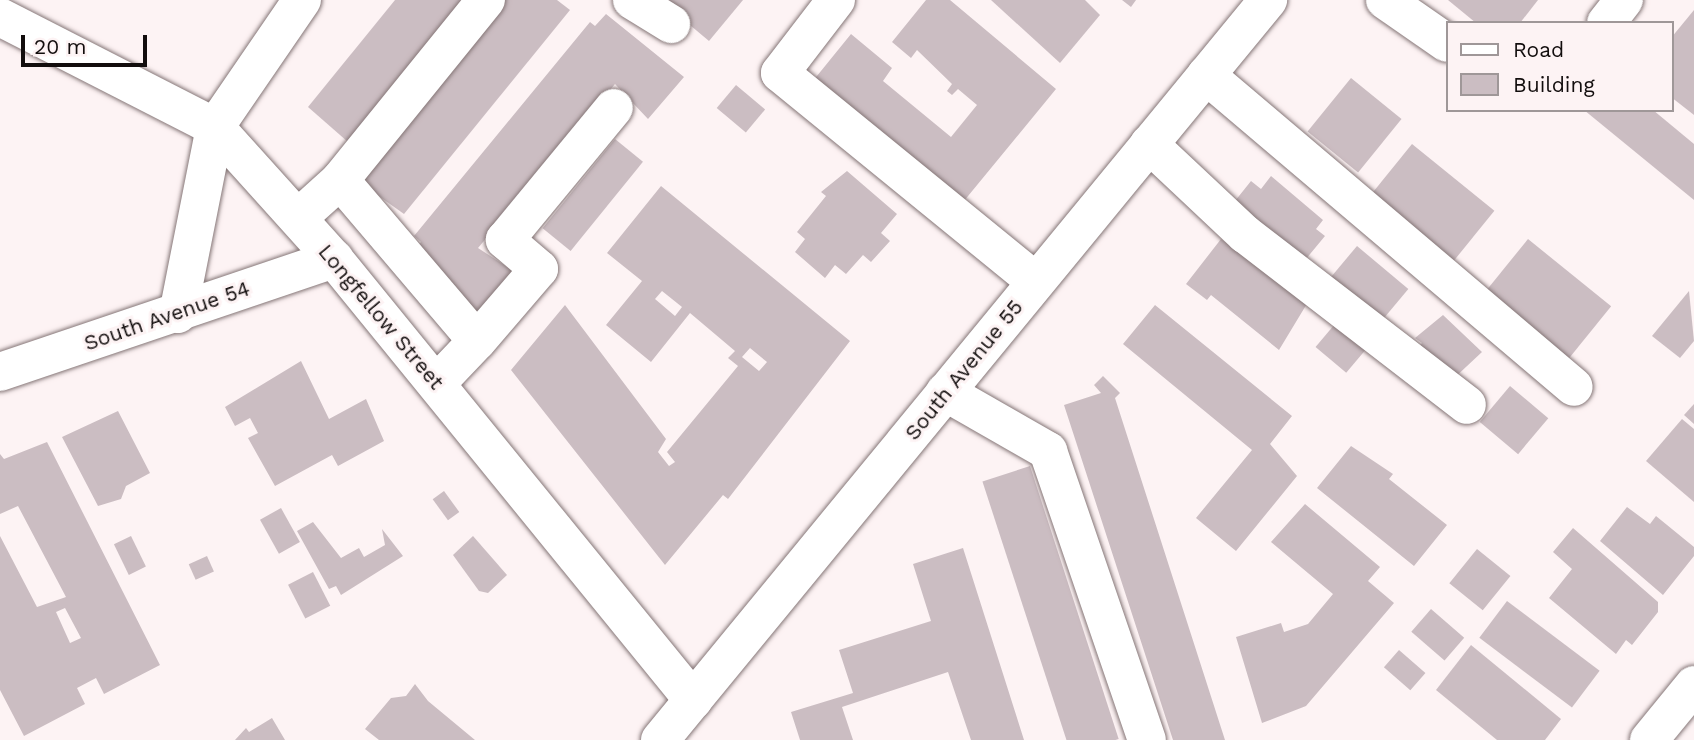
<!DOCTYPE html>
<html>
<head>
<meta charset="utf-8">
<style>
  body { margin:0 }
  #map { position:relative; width:1694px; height:740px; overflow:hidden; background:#fdf3f4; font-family:"Work Sans",sans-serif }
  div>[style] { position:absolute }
  .building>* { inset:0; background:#cbbdc2; transform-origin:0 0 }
  .roads { filter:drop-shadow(0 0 2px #857677) drop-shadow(0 0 2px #857677) }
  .minor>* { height:38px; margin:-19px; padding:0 19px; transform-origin:19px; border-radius:19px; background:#fff }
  span { translate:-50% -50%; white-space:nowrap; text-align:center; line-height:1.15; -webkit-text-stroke:6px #fdf3f4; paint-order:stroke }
  .street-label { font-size:21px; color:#120d0d }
  .legend { position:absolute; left:1446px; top:21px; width:228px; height:91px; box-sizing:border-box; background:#fdf3f4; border:2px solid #9f9798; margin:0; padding:9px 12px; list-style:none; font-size:21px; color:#120d0d }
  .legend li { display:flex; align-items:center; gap:14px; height:35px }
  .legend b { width:35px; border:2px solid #9f9798 }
  .scale { position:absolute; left:21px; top:35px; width:126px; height:32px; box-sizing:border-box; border:4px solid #120d0d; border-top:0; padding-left:9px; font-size:21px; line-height:24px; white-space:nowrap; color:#120d0d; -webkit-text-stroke:5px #fdf3f4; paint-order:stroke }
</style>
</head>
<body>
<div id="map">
  <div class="building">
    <div style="clip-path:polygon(395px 0,470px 0,356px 149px,308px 107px)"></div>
    <div style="clip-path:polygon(501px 0,557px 0,570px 10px,404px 214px,352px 177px)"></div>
    <div style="clip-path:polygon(660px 0,743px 0,709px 41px)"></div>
    <div style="clip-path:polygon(926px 0,950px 0,1056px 89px,959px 207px,808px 87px,851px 34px,892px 68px,883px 81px,951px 137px,977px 105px,958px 89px,952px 95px,947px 91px,952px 84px,917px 50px,911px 58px,892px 42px)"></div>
    <div style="clip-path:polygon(991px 0,1085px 0,1100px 15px,1060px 63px)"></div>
    <div style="clip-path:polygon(1122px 0,1136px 0,1131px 7px)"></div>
    <div style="clip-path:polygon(1448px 0,1538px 0,1520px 23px,1476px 23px)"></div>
    <div style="clip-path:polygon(1694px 10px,1694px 115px,1671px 97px,1671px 38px)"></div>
    <div style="clip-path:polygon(606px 14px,684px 77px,648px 119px,615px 84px,478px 248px,521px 276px,479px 313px,410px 255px,421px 242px,414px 236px,590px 22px,595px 26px)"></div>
    <div style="left:1351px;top:78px;width:65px;height:69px;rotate:39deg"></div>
    <div style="left:736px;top:85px;width:38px;height:30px;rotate:40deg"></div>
    <div style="clip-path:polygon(1584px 110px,1653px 110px,1694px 144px,1694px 200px)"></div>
    <div style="left:615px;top:139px;width:36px;height:115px;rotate:39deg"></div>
    <div style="left:1412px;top:144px;width:106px;height:74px;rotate:39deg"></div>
    <div style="clip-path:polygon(847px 171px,897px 214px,881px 233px,890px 241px,871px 262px,863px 255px,846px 274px,835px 265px,825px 278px,795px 252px,805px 239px,797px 232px,826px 196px,821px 192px)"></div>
    <div style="clip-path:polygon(1271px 176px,1323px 220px,1316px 229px,1325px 236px,1296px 271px,1235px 201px,1251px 181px,1261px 189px)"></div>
    <div style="clip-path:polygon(evenodd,661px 186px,850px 341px,728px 499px,723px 495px,665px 565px,511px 370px,565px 305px,666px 439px,658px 452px,669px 466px,675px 462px,667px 452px,738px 366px,728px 358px,735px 351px,690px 313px,651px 362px,606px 325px,642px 281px,607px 253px,661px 186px,662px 291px,682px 307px,675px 316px,655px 299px,662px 291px,661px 186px,750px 348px,767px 362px,759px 371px,742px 357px,750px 348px)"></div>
    <div style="clip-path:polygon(1221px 239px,1308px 302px,1279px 350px,1211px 295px,1207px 300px,1186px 284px)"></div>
    <div style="left:1528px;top:239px;width:107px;height:73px;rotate:39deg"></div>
    <div style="left:1357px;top:246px;width:67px;height:42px;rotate:40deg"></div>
    <div style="clip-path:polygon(1689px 291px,1694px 341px,1680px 358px,1652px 336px)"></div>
    <div style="clip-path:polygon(1155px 305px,1292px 416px,1270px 444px,1297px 476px,1236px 551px,1196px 518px,1252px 450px,1123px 344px)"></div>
    <div style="clip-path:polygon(1443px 315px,1482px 352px,1451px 381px,1415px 351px,1422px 343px,1415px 338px)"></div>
    <div style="left:1340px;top:318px;width:40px;height:38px;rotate:40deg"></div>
    <div style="clip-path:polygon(301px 361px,329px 419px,366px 399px,384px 441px,338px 466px,332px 455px,275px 486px,248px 438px,258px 433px,250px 418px,235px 426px,225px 407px)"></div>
    <div style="clip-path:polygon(1103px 376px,1120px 393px,1115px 398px,1225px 740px,1173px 740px,1064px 405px,1101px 393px,1094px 385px)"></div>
    <div style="left:1510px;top:386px;width:50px;height:47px;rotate:40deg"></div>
    <div style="clip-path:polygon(1694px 404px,1694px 424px,1684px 415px)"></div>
    <div style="clip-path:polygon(118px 411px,150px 473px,126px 486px,121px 499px,98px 506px,62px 437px)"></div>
    <div style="clip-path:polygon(1682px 419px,1694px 429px,1694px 502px,1646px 461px)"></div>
    <div style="clip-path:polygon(evenodd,47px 442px,160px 665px,104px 694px,96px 678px,77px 688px,85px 704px,24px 736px,0 690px,0 536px,37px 607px,66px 597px,18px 506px,0 514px,0 454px,4px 459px,47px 442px,65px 608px,81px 638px,70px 643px,56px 612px,65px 608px)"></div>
    <div style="clip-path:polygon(1351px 446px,1393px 474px,1389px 479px,1447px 525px,1414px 566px,1317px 488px)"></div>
    <div style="left:1030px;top:466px;width:287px;height:50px;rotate:72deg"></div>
    <div style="left:444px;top:491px;width:26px;height:14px;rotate:54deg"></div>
    <div style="clip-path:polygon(1305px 504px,1380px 567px,1368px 581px,1394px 603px,1306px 706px,1262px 723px,1236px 637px,1281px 623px,1284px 632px,1308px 624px,1333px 594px,1271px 542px)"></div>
    <div style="clip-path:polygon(1627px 507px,1650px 524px,1656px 516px,1694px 547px,1694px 556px,1663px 595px,1600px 541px)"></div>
    <div style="left:281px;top:508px;width:39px;height:24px;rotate:61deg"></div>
    <div style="clip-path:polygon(313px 522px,341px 558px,359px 548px,364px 557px,385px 545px,382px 529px,403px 556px,341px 595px,336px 586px,329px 589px,297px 531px)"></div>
    <div style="clip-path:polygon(1573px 528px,1658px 602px,1658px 612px,1632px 645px,1626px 640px,1616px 654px,1549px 598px,1572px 569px,1553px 552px)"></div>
    <div style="left:131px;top:536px;width:34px;height:19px;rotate:64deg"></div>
    <div style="clip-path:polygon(473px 536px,507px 575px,488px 593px,479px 591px,453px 555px)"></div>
    <div style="clip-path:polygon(963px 548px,1024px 740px,971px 740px,948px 672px,842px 707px,853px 740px,800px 740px,791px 712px,853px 693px,839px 650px,931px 621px,913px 564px)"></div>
    <div style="left:1477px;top:549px;width:43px;height:44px;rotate:39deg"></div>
    <div style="left:207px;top:556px;width:17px;height:20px;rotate:66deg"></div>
    <div style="left:313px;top:572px;width:38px;height:28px;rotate:63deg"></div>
    <div style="left:1507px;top:601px;width:116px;height:46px;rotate:37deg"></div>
    <div style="left:1431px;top:609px;width:44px;height:30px;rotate:41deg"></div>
    <div style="clip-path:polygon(1471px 645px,1561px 719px,1545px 740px,1497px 740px,1436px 690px)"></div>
    <div style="left:1399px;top:650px;width:35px;height:23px;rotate:41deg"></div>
    <div style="clip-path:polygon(415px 684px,428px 701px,475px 740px,379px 740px,365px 729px,391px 698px,406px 696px)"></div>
    <div style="clip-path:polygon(272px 718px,285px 740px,235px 740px,246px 728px,249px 732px)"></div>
  </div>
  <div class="roads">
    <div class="minor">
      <div style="left:632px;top:0;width:46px;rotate:31.6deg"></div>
      <div style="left:836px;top:0;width:92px;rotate:127.5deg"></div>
      <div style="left:780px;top:73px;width:330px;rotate:39.2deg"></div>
      <div style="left:1385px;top:0;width:75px;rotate:34.7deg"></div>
      <div style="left:0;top:17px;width:242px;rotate:27.1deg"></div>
      <div style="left:215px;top:127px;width:178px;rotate:48deg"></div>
      <div style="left:334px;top:259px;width:569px;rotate:50.85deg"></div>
      <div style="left:1606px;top:23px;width:29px;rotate:-52deg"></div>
      <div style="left:1206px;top:75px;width:482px;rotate:40.3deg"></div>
      <div style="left:1149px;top:144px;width:132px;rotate:43.2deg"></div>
      <div style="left:1245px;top:234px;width:280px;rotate:37.6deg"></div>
      <div style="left:340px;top:180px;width:211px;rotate:49.6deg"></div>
      <div style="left:477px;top:341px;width:58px;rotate:133.6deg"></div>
      <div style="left:298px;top:218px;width:57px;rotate:-42.1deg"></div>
      <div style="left:340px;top:180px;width:232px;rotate:-51deg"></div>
      <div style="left:178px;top:314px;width:191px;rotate:-78.8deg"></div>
      <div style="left:215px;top:127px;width:154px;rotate:-55.6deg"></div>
      <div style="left:477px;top:341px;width:95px;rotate:-49.3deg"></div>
      <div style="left:539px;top:269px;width:45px;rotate:-139.5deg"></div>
      <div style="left:505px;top:240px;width:171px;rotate:-50.5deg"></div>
      <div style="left:0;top:372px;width:353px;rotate:-18.7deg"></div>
      <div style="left:945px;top:392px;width:119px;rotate:29.8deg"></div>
      <div style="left:1048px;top:451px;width:305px;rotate:71.1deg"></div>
      <div style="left:660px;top:740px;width:958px;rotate:-50.59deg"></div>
      <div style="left:1649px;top:740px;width:71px;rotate:-50.7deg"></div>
    </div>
  </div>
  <div class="street-label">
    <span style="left:167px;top:316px;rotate:-19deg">South Avenue 54</span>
    <span style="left:381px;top:317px;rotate:50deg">Longfellow Street</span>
    <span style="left:964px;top:370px;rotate:-51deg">South Avenue 55</span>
  </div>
  <ul class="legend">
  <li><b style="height:9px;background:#fff"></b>Road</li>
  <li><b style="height:19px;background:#cbbdc2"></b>Building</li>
  </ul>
  <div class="scale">20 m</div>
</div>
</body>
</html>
